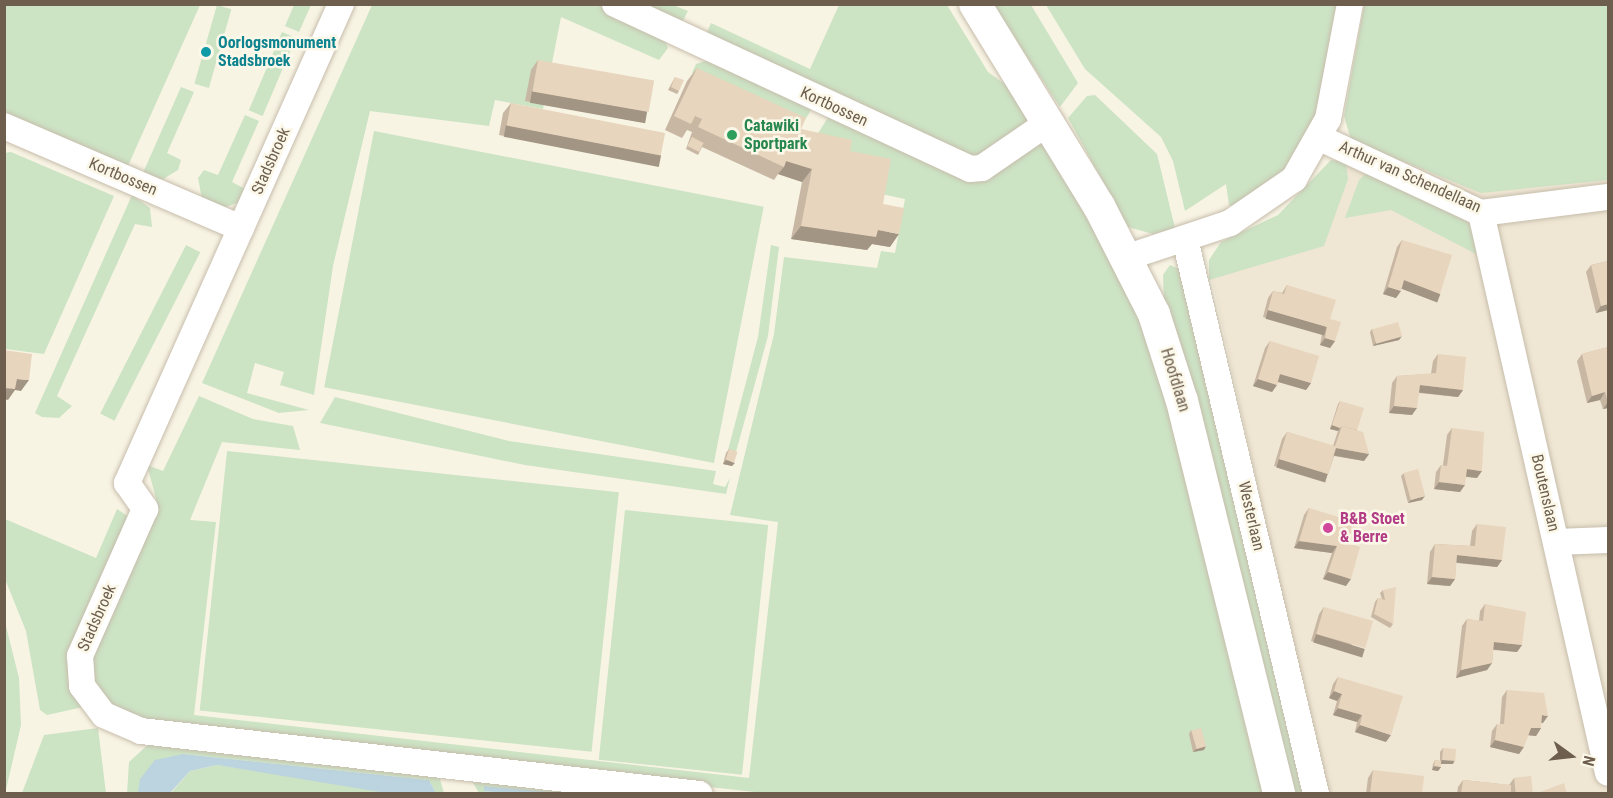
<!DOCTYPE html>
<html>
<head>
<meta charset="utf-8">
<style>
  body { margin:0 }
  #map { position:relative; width:1613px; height:798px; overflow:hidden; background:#f8f4e4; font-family:"Roboto Condensed",sans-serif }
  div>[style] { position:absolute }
  .residential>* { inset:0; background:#efe6d3 }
  .green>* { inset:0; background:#cce3c4; transform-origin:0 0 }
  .water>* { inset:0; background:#bbd4df }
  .roads { filter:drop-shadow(0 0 2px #c7bdac) drop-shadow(0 0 2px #c7bdac) }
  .minor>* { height:26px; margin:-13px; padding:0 13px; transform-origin:13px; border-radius:13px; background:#fff }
  .tertiary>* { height:32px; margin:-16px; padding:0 16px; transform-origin:16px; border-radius:16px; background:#fff }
  .wall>* { inset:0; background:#c8b7a3 }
  .shaded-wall>* { inset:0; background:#a29584; transform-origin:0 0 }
  .building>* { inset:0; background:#e8d5bd; transform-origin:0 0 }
  .dots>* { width:16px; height:16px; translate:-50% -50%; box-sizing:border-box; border:3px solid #fcf8e9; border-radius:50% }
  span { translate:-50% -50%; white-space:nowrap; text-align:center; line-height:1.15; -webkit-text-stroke:5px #fcf8e9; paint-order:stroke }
  .culture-label { font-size:16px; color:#0d838f; font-weight:700 }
  .left { translate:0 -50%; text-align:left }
  .street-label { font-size:16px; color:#6d5e4d }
  .leisure-label { font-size:16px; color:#27864d; font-weight:700 }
  .hotel-label { font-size:16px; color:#b23c85; font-weight:700 }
  .frame { position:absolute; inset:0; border:6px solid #6d5e4d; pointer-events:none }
  .north { position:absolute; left:1541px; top:726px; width:60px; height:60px; -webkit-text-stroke:4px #fcf8e9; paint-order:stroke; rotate:105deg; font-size:16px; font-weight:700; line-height:24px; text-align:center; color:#6d5e4d }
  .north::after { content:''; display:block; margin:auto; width:21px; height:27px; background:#6d5e4d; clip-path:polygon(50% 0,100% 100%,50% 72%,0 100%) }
</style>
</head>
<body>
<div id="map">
  <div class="residential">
    <div style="clip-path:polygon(1608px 5px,1608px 793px,1326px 793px,1211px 276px,1310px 248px,1391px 47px)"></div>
  </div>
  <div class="green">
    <div style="clip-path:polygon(4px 5px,200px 5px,127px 168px,5px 114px)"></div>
    <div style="left:217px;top:5px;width:15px;height:82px;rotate:16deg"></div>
    <div style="clip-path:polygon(294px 5px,311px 5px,299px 32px,285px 26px)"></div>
    <div style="clip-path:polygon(372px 5px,598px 5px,663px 35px,668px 48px,659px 60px,561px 17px,543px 109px,495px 100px,489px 126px,370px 111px,333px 266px,314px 395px,280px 385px,284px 372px,255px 363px,247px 393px,309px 410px,279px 413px,202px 383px)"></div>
    <div style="clip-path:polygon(634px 5px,673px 5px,688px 11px,680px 26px)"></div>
    <div style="clip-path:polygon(839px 5px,947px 5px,988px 72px,1006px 85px,1032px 127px,976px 162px,705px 37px,711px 23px,810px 69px)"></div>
    <div style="clip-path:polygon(993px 5px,1031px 5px,1078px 83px,1060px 107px)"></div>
    <div style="clip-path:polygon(1046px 5px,1338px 5px,1314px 121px,1282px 174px,1235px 207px,1229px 205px,1226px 184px,1185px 211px,1173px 161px,1161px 137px,1085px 69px)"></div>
    <div style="clip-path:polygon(1364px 5px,1608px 5px,1608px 180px,1481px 193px,1351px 140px,1344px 116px)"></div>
    <div style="left:282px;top:32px;width:15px;height:85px;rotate:23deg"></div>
    <div style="clip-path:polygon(712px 59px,811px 109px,809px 114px,802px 123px,692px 73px,696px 64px)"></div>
    <div style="clip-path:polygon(181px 87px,194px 92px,167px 153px,181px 160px,178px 170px,160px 181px,142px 175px)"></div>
    <div style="clip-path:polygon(1095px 95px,1157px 154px,1175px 228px,1153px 234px,1128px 227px,1068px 118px,1087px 96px)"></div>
    <div style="clip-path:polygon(830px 114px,972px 179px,1039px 138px,1118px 270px,1162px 377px,1266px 793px,764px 793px,156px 726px,111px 704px,95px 684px,91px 648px,157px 502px,147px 465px,163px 471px,199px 396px,253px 419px,293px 426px,300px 450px,222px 442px,190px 520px,216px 522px,194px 715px,749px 778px,778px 522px,730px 515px,774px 334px,784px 257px,877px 268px,881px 251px,895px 253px,905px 199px,881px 194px,812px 143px)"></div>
    <div style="clip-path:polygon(245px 115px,259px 121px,232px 182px,245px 189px,240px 202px,220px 209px,202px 199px,198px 178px,204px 170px,218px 175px)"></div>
    <div style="left:374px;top:131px;width:397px;height:261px;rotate:11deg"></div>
    <div style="clip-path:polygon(11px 152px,114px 196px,44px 354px,5px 349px,4px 153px)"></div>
    <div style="clip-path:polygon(1331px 160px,1346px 162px,1348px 179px,1324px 246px,1209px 280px,1209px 260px,1221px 242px,1278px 215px)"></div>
    <div style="clip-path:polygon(1370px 170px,1469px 223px,1480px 256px,1391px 210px,1345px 218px,1359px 180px)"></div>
    <div style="clip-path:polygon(132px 195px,150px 208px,152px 227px,135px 224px,57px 396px,72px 406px,59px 418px,42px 417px,35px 413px)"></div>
    <div style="left:186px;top:245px;width:16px;height:189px;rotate:27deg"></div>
    <div style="clip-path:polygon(771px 245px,779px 247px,768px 336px,736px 452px,728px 450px,758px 337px)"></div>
    <div style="clip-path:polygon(1170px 265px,1179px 269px,1306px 793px,1291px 793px,1164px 301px,1163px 275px)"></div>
    <div style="clip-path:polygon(335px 397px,509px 441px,716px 471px,713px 484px,725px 487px,730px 478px,726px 494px,525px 465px,320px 423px)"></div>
    <div style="left:227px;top:451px;width:394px;height:261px;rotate:6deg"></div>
    <div style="clip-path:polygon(117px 509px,129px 517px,71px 648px,83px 707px,47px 715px,40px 710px,26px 631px,5px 579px,5px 519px,96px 558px)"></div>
    <div style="left:625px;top:510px;width:144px;height:251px;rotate:6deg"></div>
    <div style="clip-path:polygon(4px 618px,19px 678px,21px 725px,5px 794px)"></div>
    <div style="clip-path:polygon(98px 728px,106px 793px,22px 793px,44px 735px)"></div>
    <div style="clip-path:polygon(152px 741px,439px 776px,444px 793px,436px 793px,429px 780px,183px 754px,138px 793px,127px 794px,129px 762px)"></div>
    <div style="clip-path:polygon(217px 765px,371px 789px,386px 793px,170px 794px,190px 771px)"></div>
    <div style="clip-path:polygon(467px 773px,643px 793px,554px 793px,484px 786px,484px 791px,502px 793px,479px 793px)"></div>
  </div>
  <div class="water">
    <div style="clip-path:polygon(183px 754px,429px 780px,436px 793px,386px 793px,217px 765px,190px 771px,170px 793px,138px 793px,140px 779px,155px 760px)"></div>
    <div style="clip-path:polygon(484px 786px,553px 792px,554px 793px,502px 793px,484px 791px)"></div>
  </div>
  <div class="roads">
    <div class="minor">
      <div style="left:341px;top:4px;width:525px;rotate:114.07deg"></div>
      <div style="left:127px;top:483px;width:32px;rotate:55deg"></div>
      <div style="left:145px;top:509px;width:161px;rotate:113.9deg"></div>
      <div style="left:80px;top:656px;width:30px;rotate:86deg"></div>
      <div style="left:82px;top:686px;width:36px;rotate:53deg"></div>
      <div style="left:104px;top:715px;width:40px;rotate:23.4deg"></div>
      <div style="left:141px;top:731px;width:562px;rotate:6.44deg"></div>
      <div style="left:615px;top:4px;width:391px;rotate:24.9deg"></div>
      <div style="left:970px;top:169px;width:12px;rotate:-5deg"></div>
      <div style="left:982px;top:168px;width:81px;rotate:-34.5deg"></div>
      <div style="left:4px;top:126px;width:258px;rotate:23.3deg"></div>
      <div style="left:1320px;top:138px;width:178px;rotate:25deg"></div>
      <div style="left:1481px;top:213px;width:128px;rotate:-7.2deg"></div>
      <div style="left:1481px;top:213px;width:574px;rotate:77.22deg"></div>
      <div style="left:1185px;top:239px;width:570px;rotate:76.72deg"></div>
      <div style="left:1128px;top:257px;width:108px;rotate:-18.4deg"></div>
      <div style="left:1230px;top:223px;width:78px;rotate:-34.5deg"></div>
      <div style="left:1294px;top:179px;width:69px;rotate:-60.5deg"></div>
      <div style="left:1328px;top:119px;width:117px;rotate:-79.2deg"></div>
      <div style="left:1556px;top:542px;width:52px;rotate:-2.2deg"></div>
    </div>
    <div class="tertiary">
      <div style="left:975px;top:4px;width:237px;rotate:58.5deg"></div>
      <div style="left:1099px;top:206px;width:121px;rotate:63deg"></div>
      <div style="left:1154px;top:314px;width:91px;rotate:72.2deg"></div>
      <div style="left:1182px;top:401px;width:405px;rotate:76.1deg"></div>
    </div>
  </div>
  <div class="wall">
    <div style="clip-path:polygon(538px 60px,647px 112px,640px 122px,525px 101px,531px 70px)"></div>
    <div style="clip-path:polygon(697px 68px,801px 129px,850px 151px,883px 204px,890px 247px,872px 244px,867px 250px,791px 239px,802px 182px,778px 174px,774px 180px,702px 147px,698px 155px,686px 149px,692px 132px,687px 130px,682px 138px,665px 130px,687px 81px)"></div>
    <div style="clip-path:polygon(675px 77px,679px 91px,677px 94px,668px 90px)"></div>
    <div style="clip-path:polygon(511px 103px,661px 154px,653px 164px,499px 135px,503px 113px)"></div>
    <div style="clip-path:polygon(1402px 240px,1440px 294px,1436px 301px,1402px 288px,1396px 298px,1383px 294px,1397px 247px)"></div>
    <div style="clip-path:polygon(1608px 261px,1608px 310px,1596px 313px,1586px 272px,1591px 265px)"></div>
    <div style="clip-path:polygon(1287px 285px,1330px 319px,1335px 341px,1330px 348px,1320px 345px,1322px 334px,1263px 317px,1268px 298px,1273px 291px,1282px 293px)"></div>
    <div style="clip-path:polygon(1372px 329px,1402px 336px,1399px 340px,1373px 346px,1370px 332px)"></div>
    <div style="clip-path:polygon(1270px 341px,1311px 383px,1306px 390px,1278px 382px,1272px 392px,1253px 386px,1265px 348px)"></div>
    <div style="clip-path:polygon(1608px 347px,1608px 408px,1603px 409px,1600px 400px,1587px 403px,1577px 361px,1582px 354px)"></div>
    <div style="clip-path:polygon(1438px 354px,1463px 390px,1458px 397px,1419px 393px,1412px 415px,1389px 413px,1392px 383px,1397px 376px,1431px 374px,1433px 361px)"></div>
    <div style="clip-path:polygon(1340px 401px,1357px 430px,1369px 454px,1364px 461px,1334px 456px,1328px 474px,1323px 481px,1274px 466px,1282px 439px,1287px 432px,1333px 446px,1338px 431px,1330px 429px,1338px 404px)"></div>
    <div style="clip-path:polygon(1452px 428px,1477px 478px,1466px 477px,1460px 492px,1434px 489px,1436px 472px,1441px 465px,1443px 465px,1447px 435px)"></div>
    <div style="clip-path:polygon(729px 449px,732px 466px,723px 464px,726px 453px)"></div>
    <div style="clip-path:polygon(1404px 473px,1422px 500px,1408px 503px,1401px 476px)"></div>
    <div style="clip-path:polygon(1309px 508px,1352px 544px,1346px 586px,1323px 579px,1332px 553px,1294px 548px,1304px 515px)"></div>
    <div style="clip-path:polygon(1477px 524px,1502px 560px,1497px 567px,1456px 563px,1455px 579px,1450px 586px,1427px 584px,1430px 552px,1435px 544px,1470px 546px,1472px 531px)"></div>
    <div style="clip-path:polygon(1383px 590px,1393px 624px,1390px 628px,1371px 617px,1375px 602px,1378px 598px,1382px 599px,1380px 593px)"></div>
    <div style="clip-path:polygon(1485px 604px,1522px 645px,1517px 652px,1493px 650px,1492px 663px,1487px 670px,1456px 678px,1462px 626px,1467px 619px,1479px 621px,1480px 611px)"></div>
    <div style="clip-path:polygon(1324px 607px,1360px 656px,1311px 641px,1319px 614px)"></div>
    <div style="clip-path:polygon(1338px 677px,1386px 742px,1355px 732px,1357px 722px,1333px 715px,1337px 701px,1329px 698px,1333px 684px)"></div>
    <div style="clip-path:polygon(1507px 690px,1543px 723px,1541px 723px,1541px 728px,1536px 736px,1528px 735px,1519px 754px,1490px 747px,1492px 731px,1497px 724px,1500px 724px,1502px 697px)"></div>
    <div style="clip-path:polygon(1191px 730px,1204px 750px,1193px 752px,1189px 734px)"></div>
    <div style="clip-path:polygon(1443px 748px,1453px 764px,1441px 764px,1441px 767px,1438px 771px,1432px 770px,1433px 764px,1435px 760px,1440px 761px,1440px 752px)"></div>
    <div style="clip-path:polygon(1373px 770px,1422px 794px,1366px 794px,1368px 778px)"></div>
    <div style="clip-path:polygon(1514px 778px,1533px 794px,1457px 794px,1458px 787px,1463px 780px,1509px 785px)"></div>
  </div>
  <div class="shaded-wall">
    <div style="left:532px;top:91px;width:117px;height:12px;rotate:10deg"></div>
    <div style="left:506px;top:125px;width:158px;height:12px;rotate:11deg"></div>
    <div style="clip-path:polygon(786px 161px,812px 169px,802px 182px,778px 174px,784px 167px)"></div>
    <div style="clip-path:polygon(801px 226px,878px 230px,899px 234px,890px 247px,872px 244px,867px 250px,791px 239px)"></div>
    <div style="left:1404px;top:280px;width:39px;height:9px;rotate:21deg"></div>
    <div style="clip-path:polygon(1388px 287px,1401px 291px,1396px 298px,1383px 294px)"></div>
    <div style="clip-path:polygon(1608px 304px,1608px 310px,1596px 313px,1601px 306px)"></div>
    <div style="left:1268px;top:310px;width:61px;height:9px;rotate:16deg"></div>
    <div style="clip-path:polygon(1402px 336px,1399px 340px,1373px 346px,1376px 343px)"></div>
    <div style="clip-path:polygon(1325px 338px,1335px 341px,1330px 348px,1320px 345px)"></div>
    <div style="clip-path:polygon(1280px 374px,1311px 383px,1306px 390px,1275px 381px)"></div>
    <div style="clip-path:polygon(17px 379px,29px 380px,21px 391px,15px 390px,8px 400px,4px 399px,4px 388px)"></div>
    <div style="clip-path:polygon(1258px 379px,1277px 385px,1272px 392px,1253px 386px)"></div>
    <div style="clip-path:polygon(1420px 385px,1463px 390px,1458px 397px,1415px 392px)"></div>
    <div style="clip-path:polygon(1605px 392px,1600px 400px,1587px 403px,1592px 396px)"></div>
    <div style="clip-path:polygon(1608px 402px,1608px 408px,1603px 409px)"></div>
    <div style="clip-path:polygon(1394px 406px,1417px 408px,1412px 415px,1389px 413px)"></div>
    <div style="clip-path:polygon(1332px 425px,1340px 428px,1338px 431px,1330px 429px)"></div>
    <div style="clip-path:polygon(1336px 448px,1369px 454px,1364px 461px,1331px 455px)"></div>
    <div style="left:1279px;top:459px;width:51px;height:9px;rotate:17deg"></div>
    <div style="clip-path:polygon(726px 460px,735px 463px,732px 466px,723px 464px)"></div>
    <div style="clip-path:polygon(1467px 469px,1482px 471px,1477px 478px,1462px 476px)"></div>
    <div style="clip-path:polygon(1439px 482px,1465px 485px,1460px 492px,1434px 489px)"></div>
    <div style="clip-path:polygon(1425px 496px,1422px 500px,1408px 503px,1411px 500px)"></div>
    <div style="clip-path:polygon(1299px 541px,1337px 546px,1332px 553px,1294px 548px)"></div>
    <div style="clip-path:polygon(1457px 555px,1502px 560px,1497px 567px,1452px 562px)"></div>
    <div style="clip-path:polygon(1328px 572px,1351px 579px,1346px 586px,1323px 579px)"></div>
    <div style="clip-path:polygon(1432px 577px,1455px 579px,1450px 586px,1427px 584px)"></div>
    <div style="left:1316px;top:634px;width:51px;height:9px;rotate:17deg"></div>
    <div style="clip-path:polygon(1494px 642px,1522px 645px,1517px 652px,1489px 649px)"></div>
    <div style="clip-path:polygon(1492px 663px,1487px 670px,1456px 678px,1461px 670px)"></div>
    <div style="clip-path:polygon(1334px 691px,1342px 694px,1337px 701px,1329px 698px)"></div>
    <div style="clip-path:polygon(1338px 708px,1362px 715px,1357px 722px,1333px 715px)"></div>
    <div style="clip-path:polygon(1542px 715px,1548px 716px,1543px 723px,1537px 723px)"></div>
    <div style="clip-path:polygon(1360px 725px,1391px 735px,1386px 742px,1355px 732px)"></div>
    <div style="clip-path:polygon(1531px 728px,1541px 728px,1536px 736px,1526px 735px)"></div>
    <div style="clip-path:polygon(1495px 740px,1524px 747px,1519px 754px,1490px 747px)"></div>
    <div style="clip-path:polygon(1206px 746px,1204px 750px,1193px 752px,1196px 749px)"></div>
    <div style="clip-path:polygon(1442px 760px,1455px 760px,1453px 764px,1440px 764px)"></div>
    <div style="clip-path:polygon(1434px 766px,1441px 767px,1438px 771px,1432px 770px)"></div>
  </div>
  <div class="building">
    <div style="left:538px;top:60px;width:118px;height:32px;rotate:10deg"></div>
    <div style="clip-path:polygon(697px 68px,806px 118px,801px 129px,852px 140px,850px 151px,891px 159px,883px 204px,904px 208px,899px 234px,878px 230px,876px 237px,801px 226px,812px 169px,786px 161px,784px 167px,698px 127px,702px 119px,695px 116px,691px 124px,674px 116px)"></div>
    <div style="clip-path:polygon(675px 77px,684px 80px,679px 91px,671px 87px)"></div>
    <div style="left:511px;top:103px;width:157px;height:23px;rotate:11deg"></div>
    <div style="left:692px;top:137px;width:13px;height:10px;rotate:27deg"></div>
    <div style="clip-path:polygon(1402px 240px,1452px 255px,1440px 294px,1404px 280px,1401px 291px,1388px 287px)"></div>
    <div style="clip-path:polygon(1608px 261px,1608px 304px,1601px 306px,1591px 265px)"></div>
    <div style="clip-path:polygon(1287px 285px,1336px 300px,1330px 319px,1341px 322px,1335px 341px,1325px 338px,1327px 327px,1268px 310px,1273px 291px,1284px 294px)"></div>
    <div style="left:1398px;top:322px;width:15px;height:27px;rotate:74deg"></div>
    <div style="clip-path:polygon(1270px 341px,1319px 356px,1311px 383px,1280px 374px,1277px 385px,1258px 379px)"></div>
    <div style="clip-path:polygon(1608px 347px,1608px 402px,1605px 392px,1592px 396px,1582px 354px)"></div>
    <div style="clip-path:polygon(4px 350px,32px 354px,29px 380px,17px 379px,15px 389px,4px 388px)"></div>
    <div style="clip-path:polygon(1438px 354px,1466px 357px,1463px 390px,1420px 385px,1417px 408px,1394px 406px,1397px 376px,1436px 373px)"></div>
    <div style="clip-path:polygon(1340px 401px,1364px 408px,1357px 430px,1342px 426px,1340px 428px,1332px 425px)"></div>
    <div style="clip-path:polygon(1342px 426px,1363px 432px,1369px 454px,1336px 448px,1328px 474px,1279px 459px,1287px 432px,1335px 446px)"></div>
    <div style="clip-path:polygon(1452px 428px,1484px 432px,1482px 471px,1467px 469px,1465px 485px,1439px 482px,1441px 465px,1447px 466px)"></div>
    <div style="left:729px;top:449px;width:9px;height:11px;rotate:18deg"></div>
    <div style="left:1418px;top:469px;width:28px;height:15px;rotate:75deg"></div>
    <div style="clip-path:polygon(1309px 508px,1358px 523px,1352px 544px,1360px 547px,1351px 579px,1328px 572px,1337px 546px,1299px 541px)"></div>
    <div style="clip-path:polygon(1477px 524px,1506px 527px,1502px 560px,1457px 555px,1455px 579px,1432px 577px,1435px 544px,1475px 546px)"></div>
    <div style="clip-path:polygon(1396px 587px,1393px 624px,1374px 614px,1378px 598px,1385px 600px,1383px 590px)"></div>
    <div style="clip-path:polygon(1485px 604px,1526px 612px,1522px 645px,1494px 642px,1492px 663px,1461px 670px,1467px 619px,1483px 621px)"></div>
    <div style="left:1324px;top:607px;width:51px;height:28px;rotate:16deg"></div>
    <div style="clip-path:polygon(1338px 677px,1403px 696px,1391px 735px,1360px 725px,1362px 715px,1338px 708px,1342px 694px,1334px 691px)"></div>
    <div style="clip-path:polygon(1507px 690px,1544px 693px,1548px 716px,1542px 715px,1541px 728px,1531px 728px,1524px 747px,1495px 740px,1497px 724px,1504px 724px)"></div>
    <div style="left:1201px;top:728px;width:19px;height:10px;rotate:74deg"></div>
    <div style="left:1443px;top:748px;width:13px;height:12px;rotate:4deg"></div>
    <div style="clip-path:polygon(1435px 760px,1441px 761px,1441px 767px,1434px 766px)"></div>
    <div style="clip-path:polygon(1373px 770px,1424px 776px,1422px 794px,1370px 794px)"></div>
    <div style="left:1531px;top:776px;width:18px;height:17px;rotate:84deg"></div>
    <div style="clip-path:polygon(1463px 780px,1511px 785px,1511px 794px,1461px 794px)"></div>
    <div style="clip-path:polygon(1564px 783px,1567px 794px,1535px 794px)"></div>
  </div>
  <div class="dots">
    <div style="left:206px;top:52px;background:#0f9aa8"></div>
    <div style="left:732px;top:135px;background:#2e9e5b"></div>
    <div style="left:1328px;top:528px;background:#d1479c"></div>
  </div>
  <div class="culture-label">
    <span class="left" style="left:218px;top:52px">Oorlogsmonument<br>Stadsbroek</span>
  </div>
  <div class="street-label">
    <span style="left:834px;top:107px;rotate:25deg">Kortbossen</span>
    <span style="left:271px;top:161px;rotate:-66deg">Stadsbroek</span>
    <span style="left:123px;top:177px;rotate:23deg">Kortbossen</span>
    <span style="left:1410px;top:177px;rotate:24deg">Arthur van Schendellaan</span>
    <span style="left:1175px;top:380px;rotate:73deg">Hoofdlaan</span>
    <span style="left:1545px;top:493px;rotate:77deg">Boutenslaan</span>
    <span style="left:1251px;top:516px;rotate:77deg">Westerlaan</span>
    <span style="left:97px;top:618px;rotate:-66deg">Stadsbroek</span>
  </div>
  <div class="leisure-label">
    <span class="left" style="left:744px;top:135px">Catawiki<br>Sportpark</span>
  </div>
  <div class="hotel-label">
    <span class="left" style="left:1340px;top:528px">B&amp;B Stoet<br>&amp; Berre</span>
  </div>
  <div class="frame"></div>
  <div class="north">N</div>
</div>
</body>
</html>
